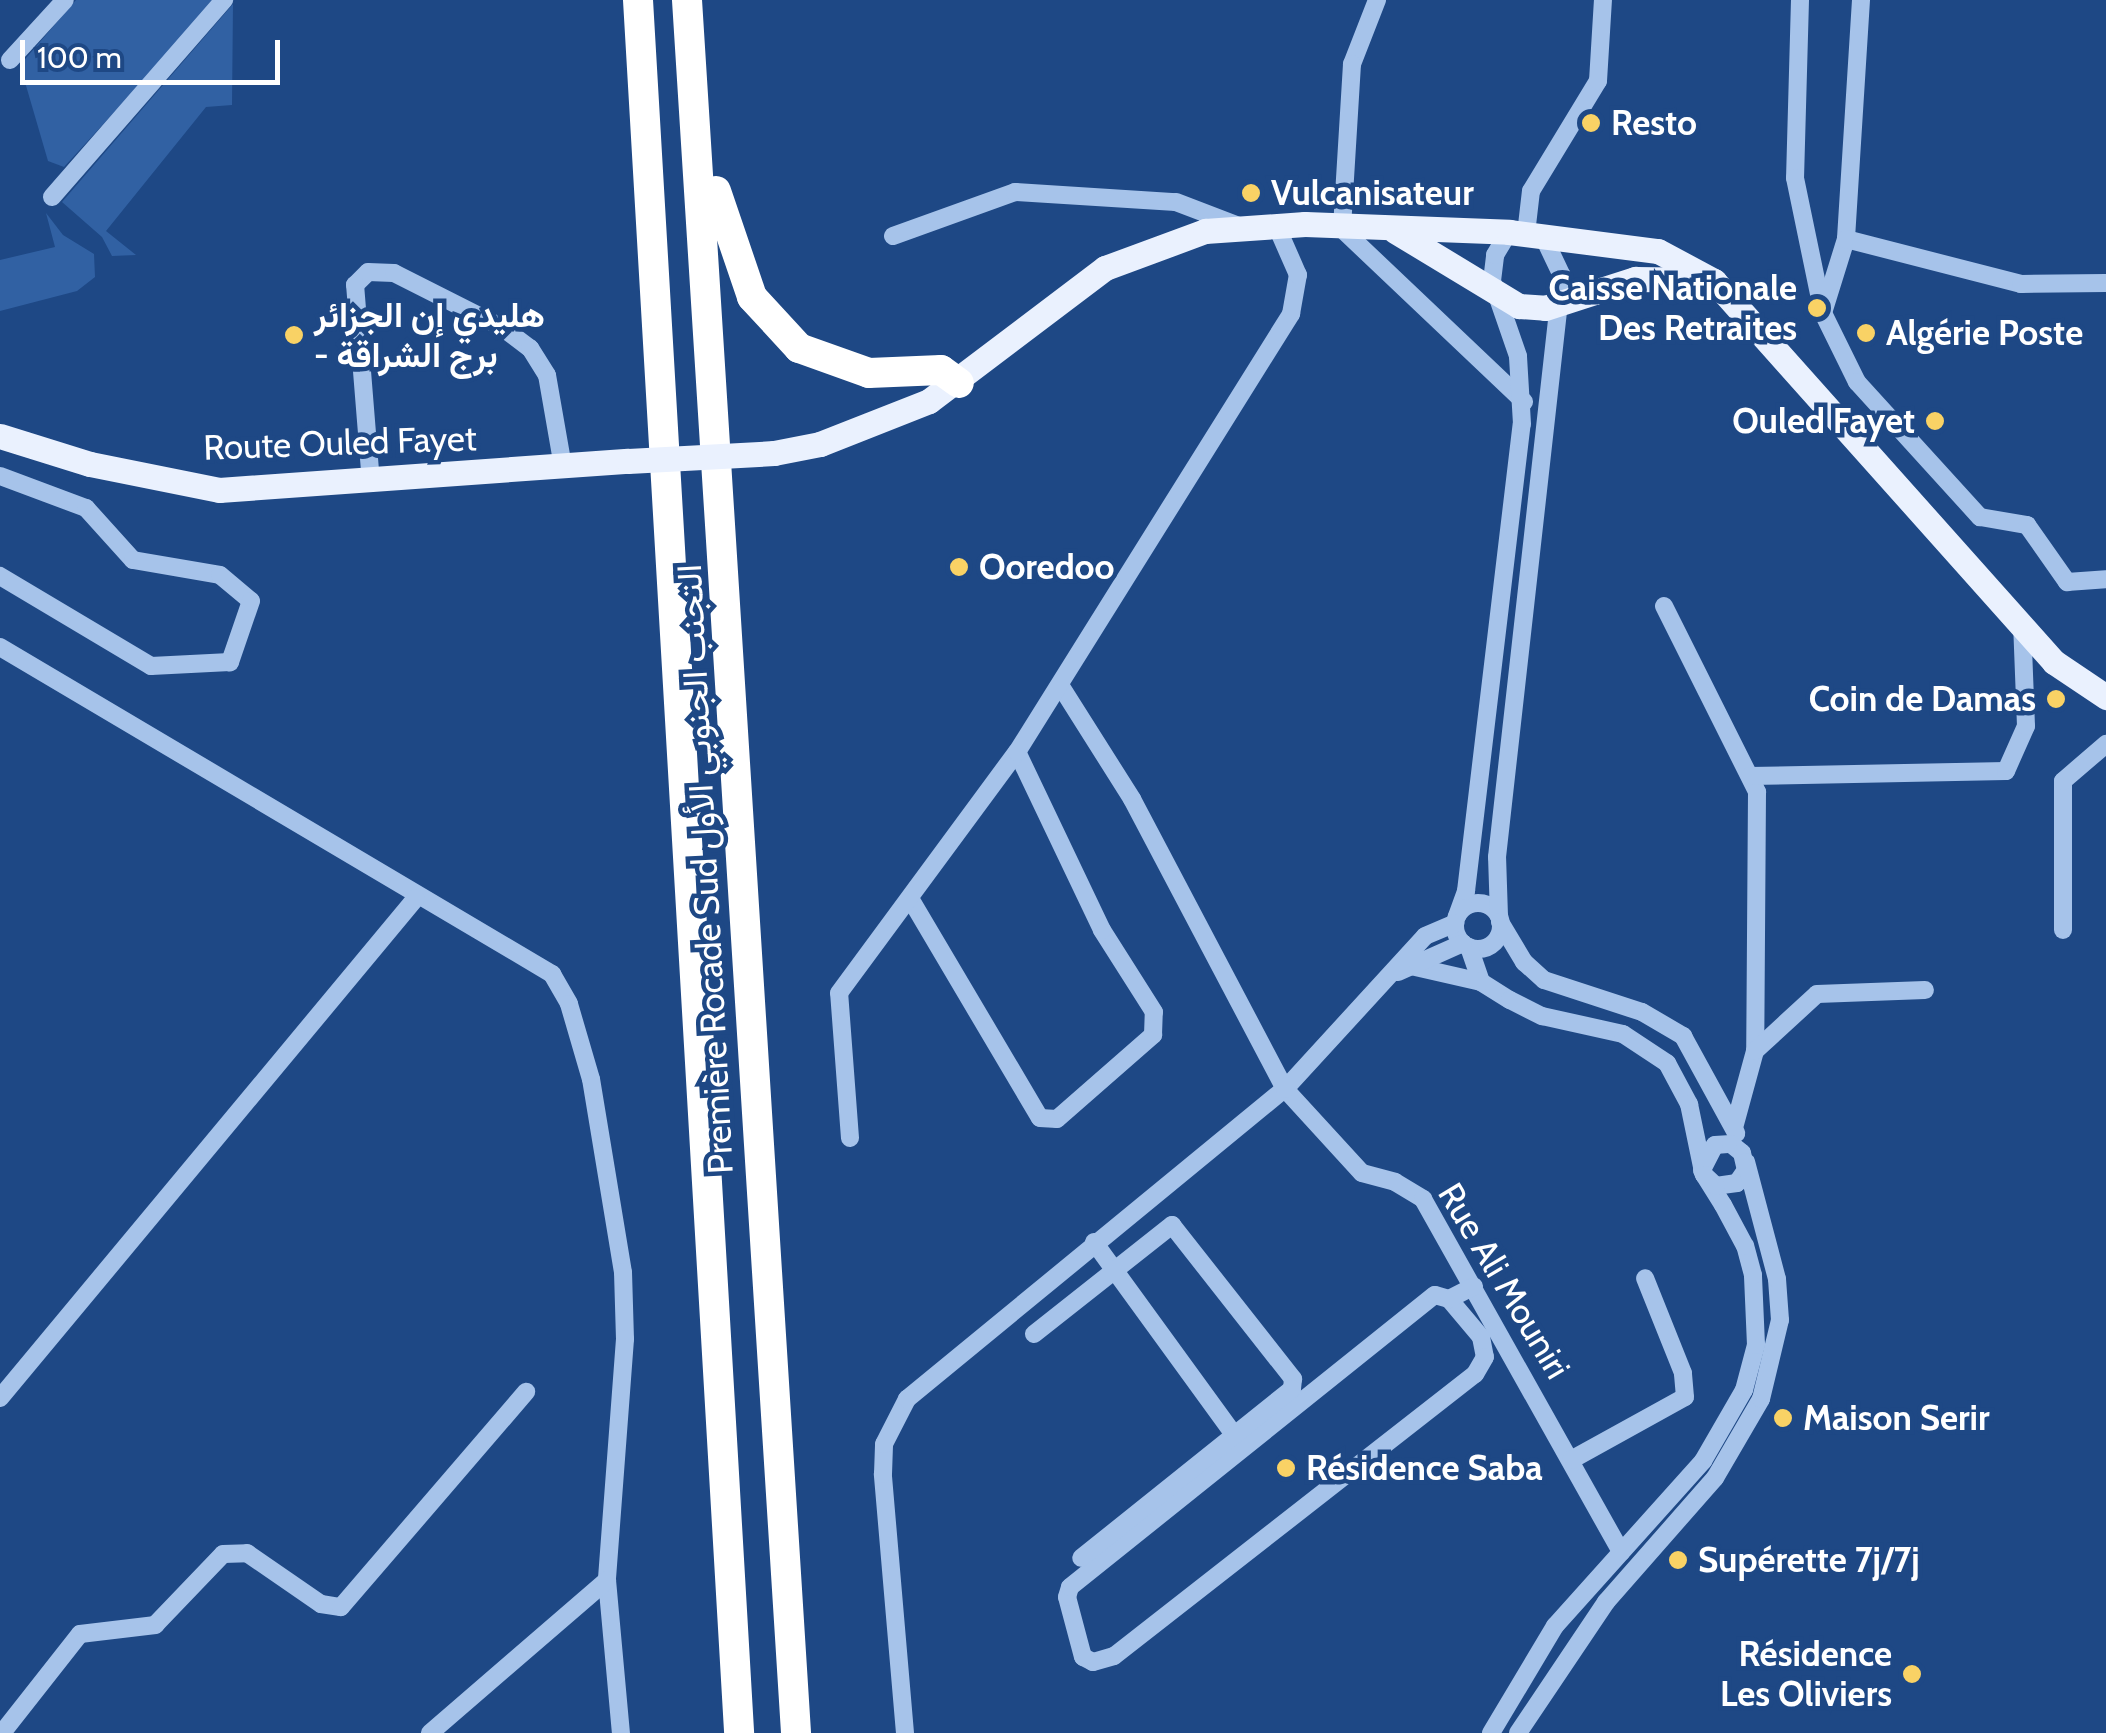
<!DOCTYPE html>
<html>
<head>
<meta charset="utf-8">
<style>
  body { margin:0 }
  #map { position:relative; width:2106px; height:1733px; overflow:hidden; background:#1e4885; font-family:Cabin,Vazirmatn,sans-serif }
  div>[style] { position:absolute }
  .green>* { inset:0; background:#3161a3 }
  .minor>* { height:18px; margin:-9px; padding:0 9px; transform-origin:9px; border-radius:9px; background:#a6c3ea }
  .minor>.ring { margin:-9px; padding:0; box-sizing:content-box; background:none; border:18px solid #a6c3ea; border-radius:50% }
  .major>* { height:25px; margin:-12.5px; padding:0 12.5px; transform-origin:12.5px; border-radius:12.5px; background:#eaf1fe }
  .highway>* { height:30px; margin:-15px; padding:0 15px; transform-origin:15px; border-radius:15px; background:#fff }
  .major-bridge>* { height:25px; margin:-12.5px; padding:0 12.5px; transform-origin:12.5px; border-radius:12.5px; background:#eaf1fe }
  .dots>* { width:28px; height:28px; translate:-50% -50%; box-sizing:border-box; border:5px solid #1e4885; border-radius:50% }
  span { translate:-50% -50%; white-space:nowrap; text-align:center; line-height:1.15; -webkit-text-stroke:9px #1e4885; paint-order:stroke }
  .poi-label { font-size:35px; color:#fff; font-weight:700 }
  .left { translate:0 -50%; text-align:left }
  .right { translate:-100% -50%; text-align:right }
  .street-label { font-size:35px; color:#fff }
  .scale { position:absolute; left:20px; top:40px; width:260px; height:45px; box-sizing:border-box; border:5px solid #fff; border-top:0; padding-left:12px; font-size:30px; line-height:35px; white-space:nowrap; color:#fff; -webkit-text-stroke:8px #1e4885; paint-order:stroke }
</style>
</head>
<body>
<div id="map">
  <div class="green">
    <div style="clip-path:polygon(76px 0,217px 0,64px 167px,48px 161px,20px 65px)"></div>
    <div style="clip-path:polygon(233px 4px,232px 105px,206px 107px,106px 231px,136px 255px,112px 256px,102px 237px,62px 202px)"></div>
    <div style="clip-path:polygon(46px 213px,63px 235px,94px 254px,95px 277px,77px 291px,0 311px,0 260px,55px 247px)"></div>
  </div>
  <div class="minor">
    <div style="left:1377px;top:0;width:69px;rotate:111.3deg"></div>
    <div style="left:1352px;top:64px;width:165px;rotate:93.5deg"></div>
    <div style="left:1342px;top:229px;width:251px;rotate:43.5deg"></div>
    <div style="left:1800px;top:0;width:178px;rotate:91.6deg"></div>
    <div style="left:1795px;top:178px;width:138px;rotate:78.3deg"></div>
    <div style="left:1861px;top:0;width:239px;rotate:93.6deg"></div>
    <div style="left:1846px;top:239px;width:77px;rotate:107.3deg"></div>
    <div style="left:1823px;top:313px;width:77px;rotate:63.8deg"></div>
    <div style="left:1857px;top:382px;width:183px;rotate:47.7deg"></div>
    <div style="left:1980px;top:517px;width:48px;rotate:9.7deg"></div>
    <div style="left:2027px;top:525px;width:70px;rotate:54.9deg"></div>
    <div style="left:2067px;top:582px;width:39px;rotate:-4deg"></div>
    <div style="left:10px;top:60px;width:81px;rotate:-47.5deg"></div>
    <div style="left:52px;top:197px;width:262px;rotate:-48.9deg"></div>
    <div style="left:1526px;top:234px;width:43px;rotate:-83.4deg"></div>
    <div style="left:1531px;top:191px;width:129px;rotate:-58.7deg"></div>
    <div style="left:1598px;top:81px;width:81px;rotate:-86.5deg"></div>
    <div style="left:893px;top:236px;width:130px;rotate:-19.8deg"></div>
    <div style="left:1015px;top:192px;width:161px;rotate:3.6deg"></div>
    <div style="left:1176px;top:202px;width:67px;rotate:20.9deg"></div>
    <div style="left:1846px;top:239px;width:181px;rotate:14.4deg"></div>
    <div style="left:2021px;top:284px;width:85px;rotate:-0.7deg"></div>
    <div style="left:0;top:476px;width:92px;rotate:20.4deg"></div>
    <div style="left:86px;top:508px;width:70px;rotate:47.9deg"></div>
    <div style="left:133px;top:560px;width:88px;rotate:9.8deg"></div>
    <div style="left:220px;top:575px;width:40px;rotate:40deg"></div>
    <div style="left:251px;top:601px;width:65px;rotate:109deg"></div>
    <div style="left:230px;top:662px;width:79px;rotate:177.1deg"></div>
    <div style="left:151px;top:666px;width:176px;rotate:-149.2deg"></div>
    <div style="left:371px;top:483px;width:199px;rotate:-94.6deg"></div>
    <div style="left:355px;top:285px;width:18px;rotate:-45deg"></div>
    <div style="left:368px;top:272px;width:26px;rotate:2deg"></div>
    <div style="left:394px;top:273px;width:122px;rotate:26.8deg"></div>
    <div style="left:503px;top:328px;width:34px;rotate:37deg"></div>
    <div style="left:530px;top:348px;width:32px;rotate:58deg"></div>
    <div style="left:547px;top:375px;width:93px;rotate:80.1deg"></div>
    <div style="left:1664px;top:606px;width:208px;rotate:63.4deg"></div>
    <div style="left:1757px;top:792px;width:259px;rotate:90.4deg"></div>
    <div style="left:1755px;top:1051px;width:80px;rotate:105.3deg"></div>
    <div style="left:0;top:647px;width:642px;rotate:30.64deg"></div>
    <div style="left:552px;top:974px;width:34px;rotate:60deg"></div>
    <div style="left:569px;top:1004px;width:78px;rotate:73.7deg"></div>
    <div style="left:591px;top:1079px;width:196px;rotate:80.6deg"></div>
    <div style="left:623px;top:1272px;width:67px;rotate:88.3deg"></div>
    <div style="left:625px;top:1339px;width:242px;rotate:94.3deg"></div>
    <div style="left:607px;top:1580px;width:154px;rotate:84.8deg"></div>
    <div style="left:1060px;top:685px;width:135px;rotate:57.7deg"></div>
    <div style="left:1132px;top:799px;width:328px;rotate:62.2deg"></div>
    <div style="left:1285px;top:1089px;width:114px;rotate:47.5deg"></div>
    <div style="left:1362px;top:1173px;width:34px;rotate:15deg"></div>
    <div style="left:1395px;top:1182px;width:33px;rotate:31deg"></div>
    <div style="left:1423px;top:1199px;width:405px;rotate:60.7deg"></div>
    <div style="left:1750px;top:776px;width:256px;rotate:-1.1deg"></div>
    <div style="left:2006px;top:771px;width:49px;rotate:-66deg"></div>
    <div style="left:2026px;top:726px;width:102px;rotate:-92.2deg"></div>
    <div style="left:911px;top:900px;width:253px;rotate:59.4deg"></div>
    <div style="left:1040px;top:1118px;width:17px;rotate:3deg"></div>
    <div style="left:1057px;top:1119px;width:128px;rotate:-41.2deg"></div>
    <div style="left:1153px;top:1035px;width:23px;rotate:-88deg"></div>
    <div style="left:1154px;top:1012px;width:97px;rotate:-122.4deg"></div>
    <div style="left:1102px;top:930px;width:197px;rotate:-115.5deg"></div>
    <div class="ring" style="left:1455px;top:903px;width:28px;height:28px"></div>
    <div style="left:1457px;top:916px;width:27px;rotate:-70deg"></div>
    <div style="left:1466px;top:891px;width:470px;rotate:-83.2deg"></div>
    <div style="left:1522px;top:424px;width:68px;rotate:-93.4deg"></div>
    <div style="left:1518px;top:356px;width:79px;rotate:-109.1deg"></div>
    <div style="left:1492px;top:281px;width:26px;rotate:-83deg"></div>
    <div style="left:1495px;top:255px;width:27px;rotate:-59deg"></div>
    <div style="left:1499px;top:916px;width:59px;rotate:-91.9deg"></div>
    <div style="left:1497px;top:857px;width:585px;rotate:-83.62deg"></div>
    <div style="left:1562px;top:276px;width:44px;rotate:-115.4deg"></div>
    <div style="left:1500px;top:922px;width:47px;rotate:59deg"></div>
    <div style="left:1524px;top:962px;width:27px;rotate:42deg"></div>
    <div style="left:1544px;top:980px;width:103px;rotate:18.1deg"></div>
    <div style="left:1642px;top:1012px;width:48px;rotate:30.3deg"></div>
    <div style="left:1683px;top:1036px;width:111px;rotate:61.3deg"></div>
    <div style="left:2063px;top:930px;width:149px;rotate:-90deg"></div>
    <div style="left:2063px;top:781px;width:57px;rotate:-40.7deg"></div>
    <div style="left:1469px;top:947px;width:37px;rotate:71deg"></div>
    <div style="left:1481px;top:982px;width:34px;rotate:32deg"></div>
    <div style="left:1510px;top:1000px;width:36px;rotate:27deg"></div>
    <div style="left:1542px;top:1016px;width:83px;rotate:12.5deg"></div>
    <div style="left:1623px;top:1034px;width:53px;rotate:33.4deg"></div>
    <div style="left:1667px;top:1063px;width:47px;rotate:61.8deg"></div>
    <div style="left:1689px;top:1104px;width:64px;rotate:78.3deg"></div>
    <div style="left:1411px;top:966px;width:72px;rotate:12.9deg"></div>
    <div style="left:1398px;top:972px;width:71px;rotate:-24deg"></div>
    <div style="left:1755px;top:1051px;width:84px;rotate:-42.6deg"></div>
    <div style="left:1817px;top:994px;width:108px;rotate:-2.1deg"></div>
    <div style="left:850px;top:1138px;width:145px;rotate:-94.3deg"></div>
    <div style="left:839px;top:993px;width:300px;rotate:-53.6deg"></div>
    <div style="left:1017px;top:752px;width:517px;rotate:-57.97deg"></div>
    <div style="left:1291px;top:314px;width:40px;rotate:-80deg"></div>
    <div style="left:1298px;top:275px;width:55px;rotate:-113.7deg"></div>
    <div style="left:1094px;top:1242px;width:238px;rotate:54deg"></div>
    <div style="left:1449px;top:1299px;width:50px;rotate:49.9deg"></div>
    <div style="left:1481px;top:1337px;width:20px;rotate:79deg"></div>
    <div style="left:1485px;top:1357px;width:20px;rotate:120deg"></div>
    <div style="left:1475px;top:1374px;width:458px;rotate:142deg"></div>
    <div style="left:1114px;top:1656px;width:22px;rotate:164deg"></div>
    <div style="left:1093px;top:1662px;width:11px;rotate:-153deg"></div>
    <div style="left:1083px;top:1657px;width:62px;rotate:-104.9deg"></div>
    <div style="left:1067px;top:1597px;width:10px;rotate:-73deg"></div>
    <div style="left:1070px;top:1587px;width:467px;rotate:-38.7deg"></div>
    <div style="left:1435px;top:1295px;width:15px;rotate:16deg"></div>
    <div style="left:1449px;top:1299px;width:28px;rotate:-27deg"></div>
    <div style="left:1034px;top:1334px;width:176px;rotate:-38.3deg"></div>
    <div style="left:1172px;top:1225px;width:196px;rotate:51.8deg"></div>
    <div style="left:1293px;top:1379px;width:10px;rotate:96deg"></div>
    <div style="left:1292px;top:1389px;width:270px;rotate:141.3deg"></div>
    <div style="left:0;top:1398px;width:650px;rotate:-50.24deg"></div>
    <div style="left:1571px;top:1460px;width:130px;rotate:-28.9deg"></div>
    <div style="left:1685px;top:1397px;width:24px;rotate:-95deg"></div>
    <div style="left:1683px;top:1373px;width:102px;rotate:-111.8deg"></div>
    <div style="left:2px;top:1733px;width:126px;rotate:-51.8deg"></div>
    <div style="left:80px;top:1634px;width:76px;rotate:-6.8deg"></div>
    <div style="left:155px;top:1625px;width:98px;rotate:-46.2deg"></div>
    <div style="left:223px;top:1554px;width:24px;rotate:-2deg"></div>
    <div style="left:247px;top:1553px;width:90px;rotate:34.6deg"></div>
    <div style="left:321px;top:1604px;width:20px;rotate:9deg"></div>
    <div style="left:341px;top:1607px;width:284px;rotate:-49.3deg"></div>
    <div style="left:430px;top:1733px;width:234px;rotate:-40.8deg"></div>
    <div style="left:905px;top:1733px;width:260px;rotate:-94.9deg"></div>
    <div style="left:883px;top:1474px;width:30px;rotate:-88deg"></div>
    <div style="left:884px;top:1444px;width:51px;rotate:-62.9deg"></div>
    <div style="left:907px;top:1399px;width:489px;rotate:-39.4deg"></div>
    <div style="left:1285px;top:1089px;width:207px;rotate:-47.5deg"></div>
    <div style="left:1425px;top:936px;width:33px;rotate:-23deg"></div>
    <div style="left:1491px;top:1733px;width:125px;rotate:-59.1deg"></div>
    <div style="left:1555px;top:1626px;width:222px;rotate:-48.1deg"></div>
    <div style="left:1703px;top:1461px;width:82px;rotate:-60deg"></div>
    <div style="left:1744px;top:1390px;width:47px;rotate:-75.1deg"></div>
    <div style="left:1756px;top:1345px;width:70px;rotate:-92.5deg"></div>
    <div style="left:1753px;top:1275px;width:30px;rotate:-105deg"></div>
    <div style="left:1745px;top:1246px;width:47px;rotate:-118.2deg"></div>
    <div style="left:1723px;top:1205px;width:36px;rotate:-122deg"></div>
    <div style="left:1704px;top:1175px;width:5px;rotate:-112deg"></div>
    <div style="left:1702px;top:1170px;width:28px;rotate:-63deg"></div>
    <div style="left:1715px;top:1145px;width:16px;rotate:-4deg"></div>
    <div style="left:1731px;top:1144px;width:14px;rotate:39deg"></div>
    <div style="left:1742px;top:1153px;width:17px;rotate:77deg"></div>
    <div style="left:1746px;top:1170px;width:16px;rotate:125deg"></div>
    <div style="left:1737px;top:1183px;width:21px;rotate:172deg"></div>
    <div style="left:1716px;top:1186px;width:16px;rotate:-137deg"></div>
    <div style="left:1518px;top:1733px;width:158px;rotate:-56.1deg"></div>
    <div style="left:1606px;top:1602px;width:165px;rotate:-48.7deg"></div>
    <div style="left:1715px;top:1478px;width:91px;rotate:-59.8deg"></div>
    <div style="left:1761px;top:1399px;width:81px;rotate:-76.5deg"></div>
    <div style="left:1780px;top:1320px;width:41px;rotate:-94.2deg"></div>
    <div style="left:1777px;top:1279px;width:121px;rotate:-104.8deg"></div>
  </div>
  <div class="major">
    <div style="left:1395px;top:231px;width:145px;rotate:31.2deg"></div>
    <div style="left:1519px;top:306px;width:26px;rotate:4deg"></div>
    <div style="left:1545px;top:308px;width:95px;rotate:-17.9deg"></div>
    <div style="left:1635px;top:279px;width:74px;rotate:0.8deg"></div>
    <div style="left:0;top:436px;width:94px;rotate:17.3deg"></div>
    <div style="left:90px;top:464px;width:132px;rotate:11.4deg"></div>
    <div style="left:219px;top:490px;width:410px;rotate:-4.1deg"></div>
    <div style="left:774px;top:453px;width:47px;rotate:-11.1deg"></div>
    <div style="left:820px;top:444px;width:117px;rotate:-21.5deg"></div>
    <div style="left:929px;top:401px;width:221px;rotate:-37.1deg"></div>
    <div style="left:1105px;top:268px;width:107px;rotate:-20.3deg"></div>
    <div style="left:1205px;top:231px;width:100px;rotate:-4deg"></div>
    <div style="left:1305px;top:224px;width:204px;rotate:2.2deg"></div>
    <div style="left:1509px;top:232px;width:150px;rotate:7.3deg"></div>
    <div style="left:1658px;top:251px;width:64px;rotate:28.2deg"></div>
    <div style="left:1714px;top:281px;width:511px;rotate:48.25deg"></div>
    <div style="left:2054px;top:662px;width:63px;rotate:33.9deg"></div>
  </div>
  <div class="highway">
    <div style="left:638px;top:0;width:1736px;rotate:86.66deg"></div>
    <div style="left:687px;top:0;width:1736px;rotate:86.4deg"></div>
    <div style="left:716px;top:191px;width:112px;rotate:71.2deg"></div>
    <div style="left:752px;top:297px;width:69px;rotate:47.3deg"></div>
    <div style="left:799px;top:348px;width:74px;rotate:19.7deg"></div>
    <div style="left:869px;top:373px;width:72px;rotate:-2.4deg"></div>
    <div style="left:941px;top:370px;width:22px;rotate:36deg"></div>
  </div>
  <div class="major-bridge">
    <div style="left:628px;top:461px;width:146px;rotate:-3.1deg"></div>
  </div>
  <div class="dots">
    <div style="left:1591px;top:123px;background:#f9d265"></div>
    <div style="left:1251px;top:193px;background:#f9d265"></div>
    <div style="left:1817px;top:308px;background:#f9d265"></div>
    <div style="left:1866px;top:333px;background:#f9d265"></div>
    <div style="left:294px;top:335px;background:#f9d265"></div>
    <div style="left:1935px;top:421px;background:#f9d265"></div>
    <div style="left:959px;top:567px;background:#f9d265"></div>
    <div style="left:2056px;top:699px;background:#f9d265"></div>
    <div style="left:1783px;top:1418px;background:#f9d265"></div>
    <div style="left:1286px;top:1468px;background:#f9d265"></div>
    <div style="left:1678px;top:1560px;background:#f9d265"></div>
    <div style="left:1912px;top:1674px;background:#f9d265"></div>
  </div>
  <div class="poi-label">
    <span class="left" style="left:1611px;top:123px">Resto</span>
    <span class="left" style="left:1271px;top:193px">Vulcanisateur</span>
    <span class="right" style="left:1797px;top:308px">Caisse Nationale<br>Des Retraites</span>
    <span class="left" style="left:314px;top:335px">هليدي إن الجزائر<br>- برج الشراقة</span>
    <span class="left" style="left:1886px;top:333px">Algérie Poste</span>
    <span class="right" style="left:1915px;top:421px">Ouled Fayet</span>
    <span class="left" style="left:979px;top:567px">Ooredoo</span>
    <span class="right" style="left:2036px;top:699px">Coin de Damas</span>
    <span class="left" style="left:1803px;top:1418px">Maison Serir</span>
    <span class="left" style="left:1306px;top:1468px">Résidence Saba</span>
    <span class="left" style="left:1698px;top:1560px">Supérette 7j/7j</span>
    <span class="right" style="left:1892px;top:1674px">Résidence<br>Les Oliviers</span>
  </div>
  <div class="street-label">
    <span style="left:340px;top:443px;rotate:-2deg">Route Ouled Fayet</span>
    <span style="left:705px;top:869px;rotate:-93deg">Première Rocade Sud التجنب الجنوبي الأول</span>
    <span style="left:1504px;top:1281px;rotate:59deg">Rue Ali Mouniri</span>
  </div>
  <div class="scale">100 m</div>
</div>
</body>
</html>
